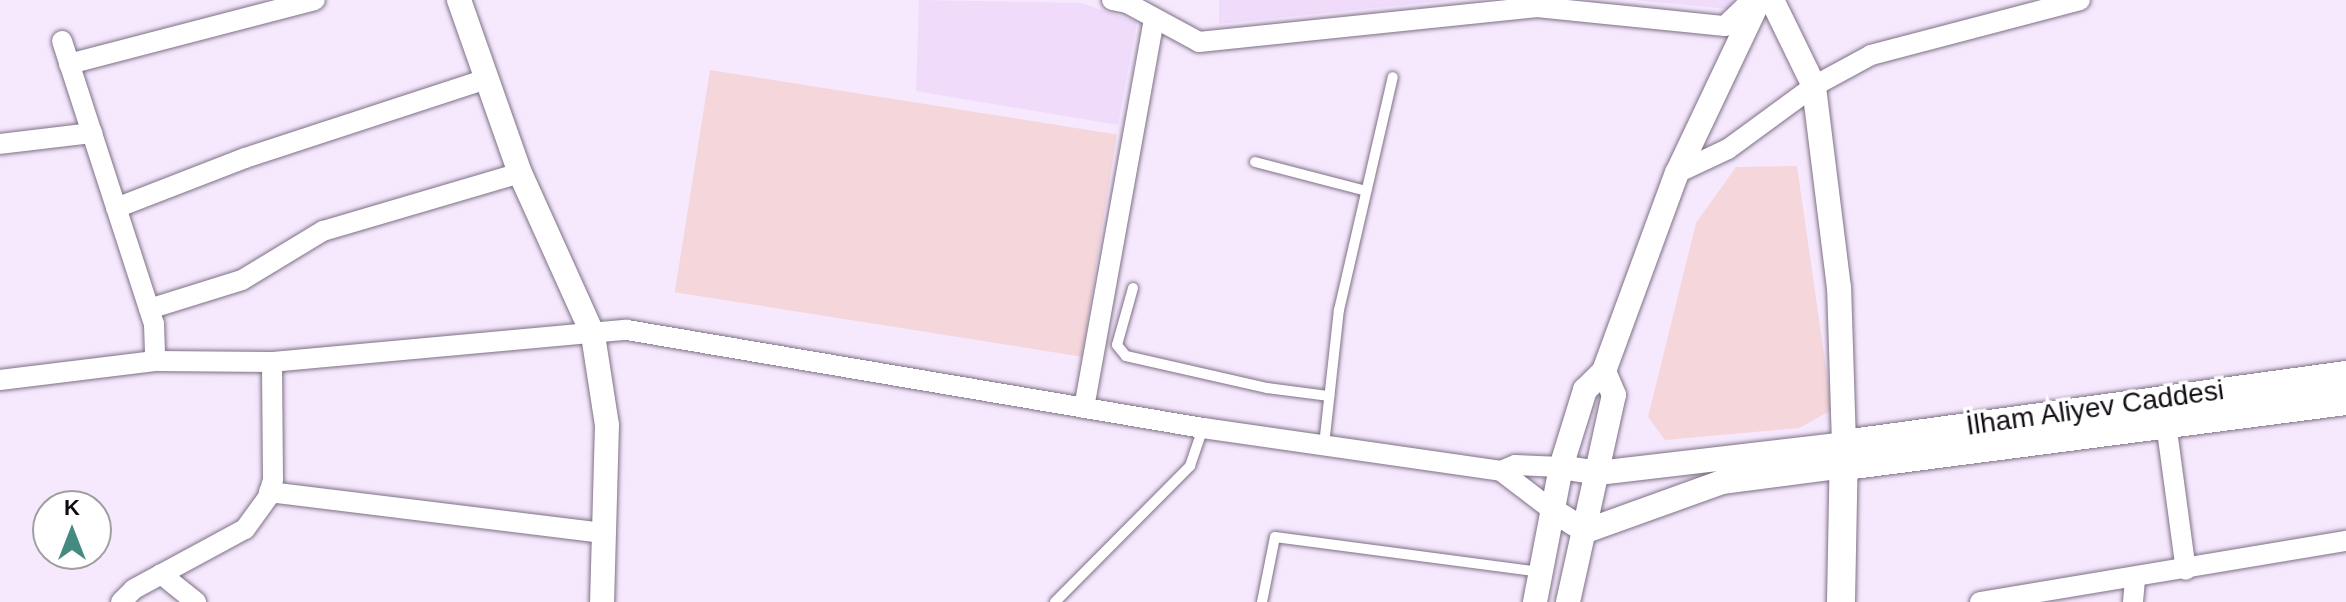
<!DOCTYPE html>
<html>
<head>
<meta charset="utf-8">
<style>
  body { margin:0 }
  #map { position:relative; width:2346px; height:602px; overflow:hidden; background:#f6e9fd; font-family:Arial,sans-serif }
  div>[style] { position:absolute }
  .built>* { inset:0; background:#f0dbfb }
  .green>* { inset:0; background:#f5d6db; transform-origin:0 0 }
  .roads { filter:drop-shadow(0 0 2px #7e7086) drop-shadow(0 0 2px #7e7086) }
  .service>* { height:10px; margin:-5px; padding:0 5px; transform-origin:5px; border-radius:5px; background:#fff }
  .minor>* { height:20px; margin:-10px; padding:0 10px; transform-origin:10px; border-radius:10px; background:#fff }
  .tertiary>* { height:24px; margin:-12px; padding:0 12px; transform-origin:12px; border-radius:12px; background:#fff }
  .secondary>* { height:28px; margin:-14px; padding:0 14px; transform-origin:14px; border-radius:14px; background:#fff }
  span { translate:-50% -50%; white-space:nowrap; text-align:center; line-height:1.15; -webkit-text-stroke:7px #fff; paint-order:stroke }
  .street-label { font-size:28px; color:#120d15 }
  .north { position:absolute; left:32px; top:490px; width:80px; height:80px; box-sizing:border-box; background:#fff; border:2px solid #a09ea1; border-radius:50%; rotate:0deg; font-size:22px; font-weight:700; line-height:32px; text-align:center; color:#120d15 }
  .north::after { content:''; display:block; margin:auto; width:28px; height:36px; background:#458a81; clip-path:polygon(50% 0,100% 100%,50% 72%,0 100%) }
</style>
</head>
<body>
<div id="map">
  <div class="built">
    <div style="clip-path:polygon(919px 0,1081px 3px,1137px 22px,1118px 125px,916px 91px)"></div>
    <div style="clip-path:polygon(1219px 0,1451px 0,1219px 24px)"></div>
    <div style="clip-path:polygon(1634px 0,1734px 0,1728px 9px)"></div>
  </div>
  <div class="green">
    <div style="left:710px;top:70px;width:412px;height:225px;rotate:9deg"></div>
    <div style="clip-path:polygon(1797px 166px,1832px 410px,1799px 428px,1665px 440px,1648px 417px,1696px 223px,1736px 167px)"></div>
  </div>
  <div class="roads">
    <div class="service">
      <div style="left:1255px;top:162px;width:115px;rotate:14.6deg"></div>
      <div style="left:1133px;top:288px;width:59px;rotate:105.7deg"></div>
      <div style="left:1117px;top:345px;width:14px;rotate:51deg"></div>
      <div style="left:1126px;top:356px;width:145px;rotate:12.8deg"></div>
      <div style="left:1267px;top:388px;width:63px;rotate:7.4deg"></div>
      <div style="left:1324px;top:445px;width:136px;rotate:-83.7deg"></div>
      <div style="left:1339px;top:310px;width:239px;rotate:-77deg"></div>
      <div style="left:1055px;top:602px;width:192px;rotate:-45.2deg"></div>
      <div style="left:1190px;top:466px;width:40px;rotate:-71.1deg"></div>
      <div style="left:1262px;top:602px;width:66px;rotate:-78.7deg"></div>
      <div style="left:1275px;top:537px;width:267px;rotate:7.5deg"></div>
    </div>
    <div class="minor">
      <div style="left:1112px;top:0;width:15px;rotate:11deg"></div>
      <div style="left:1127px;top:3px;width:82px;rotate:28.4deg"></div>
      <div style="left:1199px;top:42px;width:340px;rotate:-5.9deg"></div>
      <div style="left:1537px;top:7px;width:189px;rotate:5.8deg"></div>
      <div style="left:1725px;top:26px;width:37px;rotate:-44deg"></div>
      <div style="left:62px;top:41px;width:298px;rotate:72deg"></div>
      <div style="left:154px;top:324px;width:37px;rotate:88deg"></div>
      <div style="left:69px;top:64px;width:254px;rotate:-14.6deg"></div>
      <div style="left:0;top:144px;width:93px;rotate:-6.8deg"></div>
      <div style="left:1677px;top:173px;width:56px;rotate:-25.2deg"></div>
      <div style="left:1728px;top:149px;width:107px;rotate:-36.2deg"></div>
      <div style="left:1814px;top:86px;width:65px;rotate:-28.5deg"></div>
      <div style="left:1871px;top:55px;width:216px;rotate:-14.7deg"></div>
      <div style="left:116px;top:208px;width:138px;rotate:-21.2deg"></div>
      <div style="left:245px;top:158px;width:254px;rotate:-18.1deg"></div>
      <div style="left:149px;top:309px;width:97px;rotate:-17.3deg"></div>
      <div style="left:242px;top:280px;width:95px;rotate:-31.2deg"></div>
      <div style="left:323px;top:231px;width:205px;rotate:-16.4deg"></div>
      <div style="left:0;top:380px;width:156px;rotate:-7deg"></div>
      <div style="left:155px;top:361px;width:117px;rotate:0.5deg"></div>
      <div style="left:272px;top:362px;width:356px;rotate:-5.2deg"></div>
      <div style="left:627px;top:330px;width:584px;rotate:9.66deg"></div>
      <div style="left:1203px;top:428px;width:301px;rotate:8.2deg"></div>
      <div style="left:1501px;top:471px;width:15px;rotate:-23deg"></div>
      <div style="left:1515px;top:465px;width:46px;rotate:2.5deg"></div>
      <div style="left:1084px;top:408px;width:394px;rotate:-79.8deg"></div>
      <div style="left:2166px;top:423px;width:148px;rotate:82.3deg"></div>
      <div style="left:1501px;top:471px;width:64px;rotate:37.4deg"></div>
      <div style="left:269px;top:492px;width:337px;rotate:7deg"></div>
      <div style="left:161px;top:574px;width:45px;rotate:38.7deg"></div>
      <div style="left:121px;top:602px;width:18px;rotate:-45deg"></div>
      <div style="left:134px;top:589px;width:126px;rotate:-28.4deg"></div>
      <div style="left:245px;top:529px;width:39px;rotate:-54deg"></div>
      <div style="left:268px;top:497px;width:18px;rotate:-74deg"></div>
      <div style="left:273px;top:480px;width:118px;rotate:-90.5deg"></div>
      <div style="left:1980px;top:602px;width:371px;rotate:-9.5deg"></div>
      <div style="left:2133px;top:602px;width:24px;rotate:-85deg"></div>
    </div>
    <div class="tertiary">
      <div style="left:459px;top:0;width:183px;rotate:70.6deg"></div>
      <div style="left:520px;top:173px;width:178px;rotate:65.7deg"></div>
      <div style="left:593px;top:335px;width:91px;rotate:81.2deg"></div>
      <div style="left:607px;top:425px;width:177px;rotate:91.6deg"></div>
      <div style="left:1561px;top:467px;width:37px;rotate:9deg"></div>
      <div style="left:1598px;top:473px;width:248px;rotate:-6.7deg"></div>
      <div style="left:1844px;top:444px;width:156px;rotate:-91.8deg"></div>
      <div style="left:1839px;top:288px;width:204px;rotate:-97.1deg"></div>
      <div style="left:1814px;top:86px;width:96px;rotate:-116deg"></div>
      <div style="left:1552px;top:510px;width:40px;rotate:32deg"></div>
      <div style="left:1586px;top:531px;width:145px;rotate:-19.8deg"></div>
      <div style="left:1722px;top:482px;width:125px;rotate:-7.4deg"></div>
      <div style="left:1535px;top:602px;width:137px;rotate:-79.1deg"></div>
      <div style="left:1561px;top:467px;width:81px;rotate:-72.7deg"></div>
      <div style="left:1585px;top:390px;width:27px;rotate:-45deg"></div>
      <div style="left:1604px;top:371px;width:211px;rotate:-69.8deg"></div>
      <div style="left:1677px;top:173px;width:191px;rotate:-64.6deg"></div>
      <div style="left:1568px;top:602px;width:212px;rotate:-77.5deg"></div>
      <div style="left:1614px;top:395px;width:26px;rotate:-113deg"></div>
    </div>
    <div class="secondary">
      <div style="left:1846px;top:466px;width:504px;rotate:-7.41deg"></div>
      <div style="left:1841px;top:602px;width:158px;rotate:-88.9deg"></div>
      <div style="left:1844px;top:444px;width:507px;rotate:-7.83deg"></div>
    </div>
  </div>
  <div class="street-label">
    <span style="left:2095px;top:408px;rotate:-8deg">İlham Aliyev Caddesi</span>
  </div>
  <div class="north">K</div>
</div>
</body>
</html>
